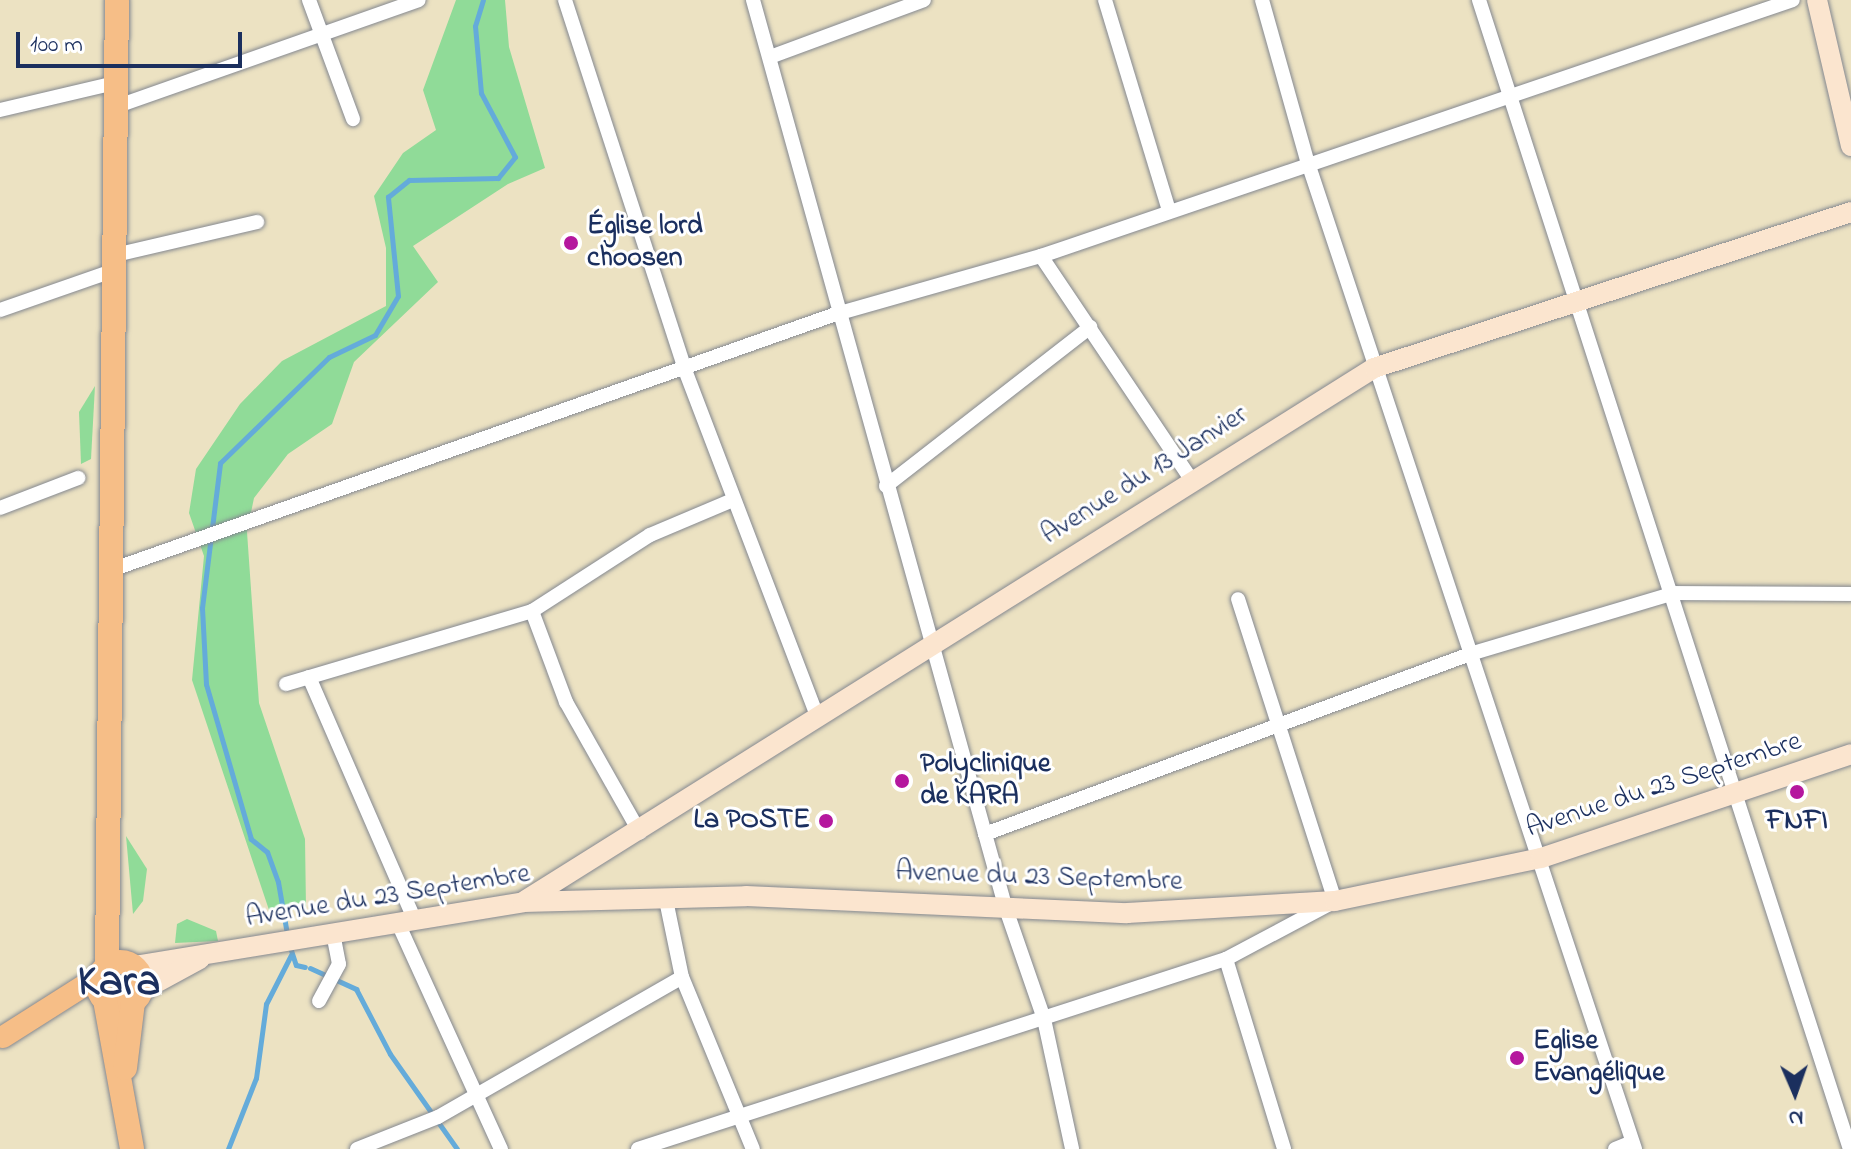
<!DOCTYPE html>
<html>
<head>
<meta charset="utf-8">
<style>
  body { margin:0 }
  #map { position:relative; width:1851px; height:1149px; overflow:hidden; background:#ece2c2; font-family:"Indie Flower",sans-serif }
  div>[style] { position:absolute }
  .green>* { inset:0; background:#90db98 }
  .stream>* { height:5px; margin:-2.5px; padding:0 2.5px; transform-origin:2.5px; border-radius:2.5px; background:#64abda }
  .roads { filter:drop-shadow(0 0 2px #848890) drop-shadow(0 0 2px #848890) }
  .minor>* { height:14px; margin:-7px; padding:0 7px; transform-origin:7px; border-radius:7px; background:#fff }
  .secondary>* { height:20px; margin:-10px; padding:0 10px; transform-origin:10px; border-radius:10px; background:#fbe5cf }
  .primary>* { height:22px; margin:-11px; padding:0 11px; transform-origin:11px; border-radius:11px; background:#f6be87 }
  .trunk>* { height:24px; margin:-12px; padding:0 12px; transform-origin:12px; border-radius:12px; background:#f6be87 }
  .trunk>.ring { margin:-12px; padding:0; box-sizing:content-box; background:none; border:24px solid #f6be87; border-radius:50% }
  .dots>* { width:22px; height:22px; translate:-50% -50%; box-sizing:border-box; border:4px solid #fff; border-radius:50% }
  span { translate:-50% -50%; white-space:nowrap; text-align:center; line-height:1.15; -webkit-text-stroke:6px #fff; paint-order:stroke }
  .poi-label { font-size:28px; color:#1b2f5e; font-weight:700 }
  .left { translate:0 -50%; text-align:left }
  .right { translate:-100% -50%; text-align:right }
  .street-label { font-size:28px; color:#1b2f5e }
  .town-label { font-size:44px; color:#1b2f5e; font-weight:700 }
  .north { position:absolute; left:1755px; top:1053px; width:80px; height:80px; -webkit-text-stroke:6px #fff; paint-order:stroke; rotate:178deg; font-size:22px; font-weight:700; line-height:32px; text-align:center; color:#1b2f5e }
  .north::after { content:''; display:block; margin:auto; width:28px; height:36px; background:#1b2f5e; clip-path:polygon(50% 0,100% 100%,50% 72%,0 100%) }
  .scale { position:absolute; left:16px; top:32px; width:226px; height:36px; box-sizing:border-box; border:4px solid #1b2f5e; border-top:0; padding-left:10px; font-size:24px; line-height:28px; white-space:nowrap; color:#1b2f5e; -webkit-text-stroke:6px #fff; paint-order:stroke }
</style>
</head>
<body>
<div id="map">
  <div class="green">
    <div style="clip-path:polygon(456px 0,505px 0,509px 47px,545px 168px,508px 184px,413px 246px,438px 282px,354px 362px,332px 424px,288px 454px,254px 498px,247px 532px,259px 703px,305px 839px,306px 908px,270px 913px,192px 680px,204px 556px,189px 513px,196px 469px,240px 404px,282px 361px,386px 306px,386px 248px,374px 196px,403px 153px,436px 130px,423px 90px)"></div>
    <div style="clip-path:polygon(95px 386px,91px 459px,81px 464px,79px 412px)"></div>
    <div style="clip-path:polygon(126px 836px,147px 869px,143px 901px,133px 914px)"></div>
    <div style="clip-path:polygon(187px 919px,216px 931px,218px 941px,175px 943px,177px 924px)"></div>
  </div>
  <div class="stream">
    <div style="left:287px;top:934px;width:53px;rotate:-99.8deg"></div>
    <div style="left:278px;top:882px;width:32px;rotate:-110deg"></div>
    <div style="left:267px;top:852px;width:21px;rotate:-141deg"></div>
    <div style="left:251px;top:839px;width:161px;rotate:-106.2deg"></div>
    <div style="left:206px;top:684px;width:76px;rotate:-93deg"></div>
    <div style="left:202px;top:608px;width:146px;rotate:-82.9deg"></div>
    <div style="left:220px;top:463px;width:152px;rotate:-44.2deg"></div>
    <div style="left:329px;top:357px;width:51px;rotate:-25.6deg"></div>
    <div style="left:375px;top:335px;width:45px;rotate:-59.5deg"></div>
    <div style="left:398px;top:296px;width:100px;rotate:-95.8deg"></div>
    <div style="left:388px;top:197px;width:27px;rotate:-39deg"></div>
    <div style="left:409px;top:180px;width:89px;rotate:-1.3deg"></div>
    <div style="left:498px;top:178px;width:27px;rotate:-51deg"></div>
    <div style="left:515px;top:157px;width:72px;rotate:-118deg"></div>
    <div style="left:481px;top:93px;width:67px;rotate:-95.1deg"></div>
    <div style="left:475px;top:26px;width:27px;rotate:-73deg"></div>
    <div style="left:289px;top:944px;width:22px;rotate:72deg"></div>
    <div style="left:296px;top:965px;width:9px;rotate:13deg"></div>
    <div style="left:310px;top:968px;width:51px;rotate:24.5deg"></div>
    <div style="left:356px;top:989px;width:73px;rotate:62.4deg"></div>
    <div style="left:390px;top:1054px;width:116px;rotate:54.8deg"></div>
    <div style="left:228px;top:1149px;width:76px;rotate:-68.5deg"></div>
    <div style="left:256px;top:1078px;width:75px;rotate:-82.3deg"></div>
    <div style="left:266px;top:1004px;width:55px;rotate:-63deg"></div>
  </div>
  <div class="roads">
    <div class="minor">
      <div style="left:309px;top:0;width:127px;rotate:69.7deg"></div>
      <div style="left:565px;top:0;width:389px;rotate:72deg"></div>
      <div style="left:685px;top:370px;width:373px;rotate:69.1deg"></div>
      <div style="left:753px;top:0;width:944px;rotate:74.45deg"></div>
      <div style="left:1006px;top:909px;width:116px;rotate:70.9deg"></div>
      <div style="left:1044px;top:1019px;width:133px;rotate:77.8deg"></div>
      <div style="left:1105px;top:0;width:217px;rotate:73.1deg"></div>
      <div style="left:1262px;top:0;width:166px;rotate:74.3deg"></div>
      <div style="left:1307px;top:160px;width:1042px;rotate:71.65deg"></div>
      <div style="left:1479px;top:0;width:1207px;rotate:72.11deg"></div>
      <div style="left:770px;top:57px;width:164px;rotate:-20.3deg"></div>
      <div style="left:115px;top:107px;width:322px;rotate:-19.4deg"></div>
      <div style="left:0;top:110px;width:118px;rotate:-13.2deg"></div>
      <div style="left:115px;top:255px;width:146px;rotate:-13.1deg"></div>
      <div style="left:1041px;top:256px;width:269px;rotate:56.1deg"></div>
      <div style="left:0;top:310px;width:122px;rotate:-19.2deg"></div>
      <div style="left:886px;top:486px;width:259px;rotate:-37.9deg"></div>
      <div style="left:0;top:508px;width:84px;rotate:-21deg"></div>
      <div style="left:111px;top:570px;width:769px;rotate:-19.45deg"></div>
      <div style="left:836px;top:314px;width:213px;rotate:-15.8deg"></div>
      <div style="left:1041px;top:256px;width:794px;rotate:-18.8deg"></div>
      <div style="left:532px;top:611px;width:97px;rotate:69.5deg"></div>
      <div style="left:566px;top:702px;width:150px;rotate:60.5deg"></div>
      <div style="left:309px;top:677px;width:264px;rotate:66.5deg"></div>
      <div style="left:286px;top:684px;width:257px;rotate:-16.5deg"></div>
      <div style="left:532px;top:611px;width:140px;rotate:-32.8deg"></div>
      <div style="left:650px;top:535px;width:90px;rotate:-22.9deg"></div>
      <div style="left:985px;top:834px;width:517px;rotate:-20.36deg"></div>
      <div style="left:1470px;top:654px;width:213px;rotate:-16.6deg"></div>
      <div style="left:1674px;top:593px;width:177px;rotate:0.3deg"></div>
      <div style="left:666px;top:900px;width:79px;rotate:78.3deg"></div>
      <div style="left:682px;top:977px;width:186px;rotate:67.6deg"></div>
      <div style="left:397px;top:921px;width:251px;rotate:65.5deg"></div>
      <div style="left:1226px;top:959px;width:199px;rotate:73deg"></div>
      <div style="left:319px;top:1001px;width:42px;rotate:-61.6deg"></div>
      <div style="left:339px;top:964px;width:32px;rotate:-101deg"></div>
      <div style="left:357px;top:1149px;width:87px;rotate:-21.6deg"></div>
      <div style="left:438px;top:1117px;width:281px;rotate:-29.8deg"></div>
      <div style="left:638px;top:1149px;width:618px;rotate:-17.91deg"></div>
      <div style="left:1226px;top:959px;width:123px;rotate:-28deg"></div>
      <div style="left:1335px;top:901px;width:317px;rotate:-107.8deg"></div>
      <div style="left:1615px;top:1149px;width:18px;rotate:-22deg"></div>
    </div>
    <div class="secondary">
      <div style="left:1817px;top:0;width:150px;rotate:76.9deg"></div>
      <div style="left:526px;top:900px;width:1001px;rotate:-32.1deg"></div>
      <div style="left:1374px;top:368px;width:502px;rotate:-18.11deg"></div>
      <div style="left:134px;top:966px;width:394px;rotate:-9.3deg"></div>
      <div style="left:523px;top:902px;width:223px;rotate:-1.5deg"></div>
      <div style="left:746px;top:896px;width:381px;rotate:2.6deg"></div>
      <div style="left:1127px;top:913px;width:208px;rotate:-3.3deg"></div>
      <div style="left:1335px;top:901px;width:210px;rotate:-11.8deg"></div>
      <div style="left:1541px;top:858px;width:327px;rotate:-18.5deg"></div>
      <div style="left:141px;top:991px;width:67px;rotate:-28.5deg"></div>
    </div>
    <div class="primary">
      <div style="left:3px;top:1037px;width:114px;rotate:-32.4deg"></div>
    </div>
    <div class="trunk">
      <div class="ring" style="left:98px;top:962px;width:20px;height:20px"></div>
      <div style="left:107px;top:965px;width:965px;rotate:-89.41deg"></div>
      <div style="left:105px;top:1000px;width:151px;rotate:79.7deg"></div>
      <div style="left:125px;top:1068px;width:66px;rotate:-83.1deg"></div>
    </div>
  </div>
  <div class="dots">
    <div style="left:571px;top:243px;background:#b5179e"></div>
    <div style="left:902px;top:781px;background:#b5179e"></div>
    <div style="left:1797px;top:792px;background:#b5179e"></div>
    <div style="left:826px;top:821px;background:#b5179e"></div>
    <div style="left:1517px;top:1058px;background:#b5179e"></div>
  </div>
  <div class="poi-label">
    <span class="left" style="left:587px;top:243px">Église lord<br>choosen</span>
    <span class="left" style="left:920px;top:781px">Polyclinique<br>de KARA</span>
    <span class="right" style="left:810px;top:821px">La POSTE</span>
    <span style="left:1797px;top:822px">FNFI</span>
    <span class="left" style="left:1533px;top:1058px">Eglise<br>Evangélique</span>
  </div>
  <div class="street-label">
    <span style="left:1145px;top:476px;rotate:-32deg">Avenue du 13 Janvier</span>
    <span style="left:1664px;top:786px;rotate:-18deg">Avenue du 23 Septembre</span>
    <span style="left:1039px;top:878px;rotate:2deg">Avenue du 23 Septembre</span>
    <span style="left:388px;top:897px;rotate:-9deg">Avenue du 23 Septembre</span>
  </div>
  <div class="town-label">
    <span style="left:119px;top:983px">Kara</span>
  </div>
  <div class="north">N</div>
  <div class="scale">100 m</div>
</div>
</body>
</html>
